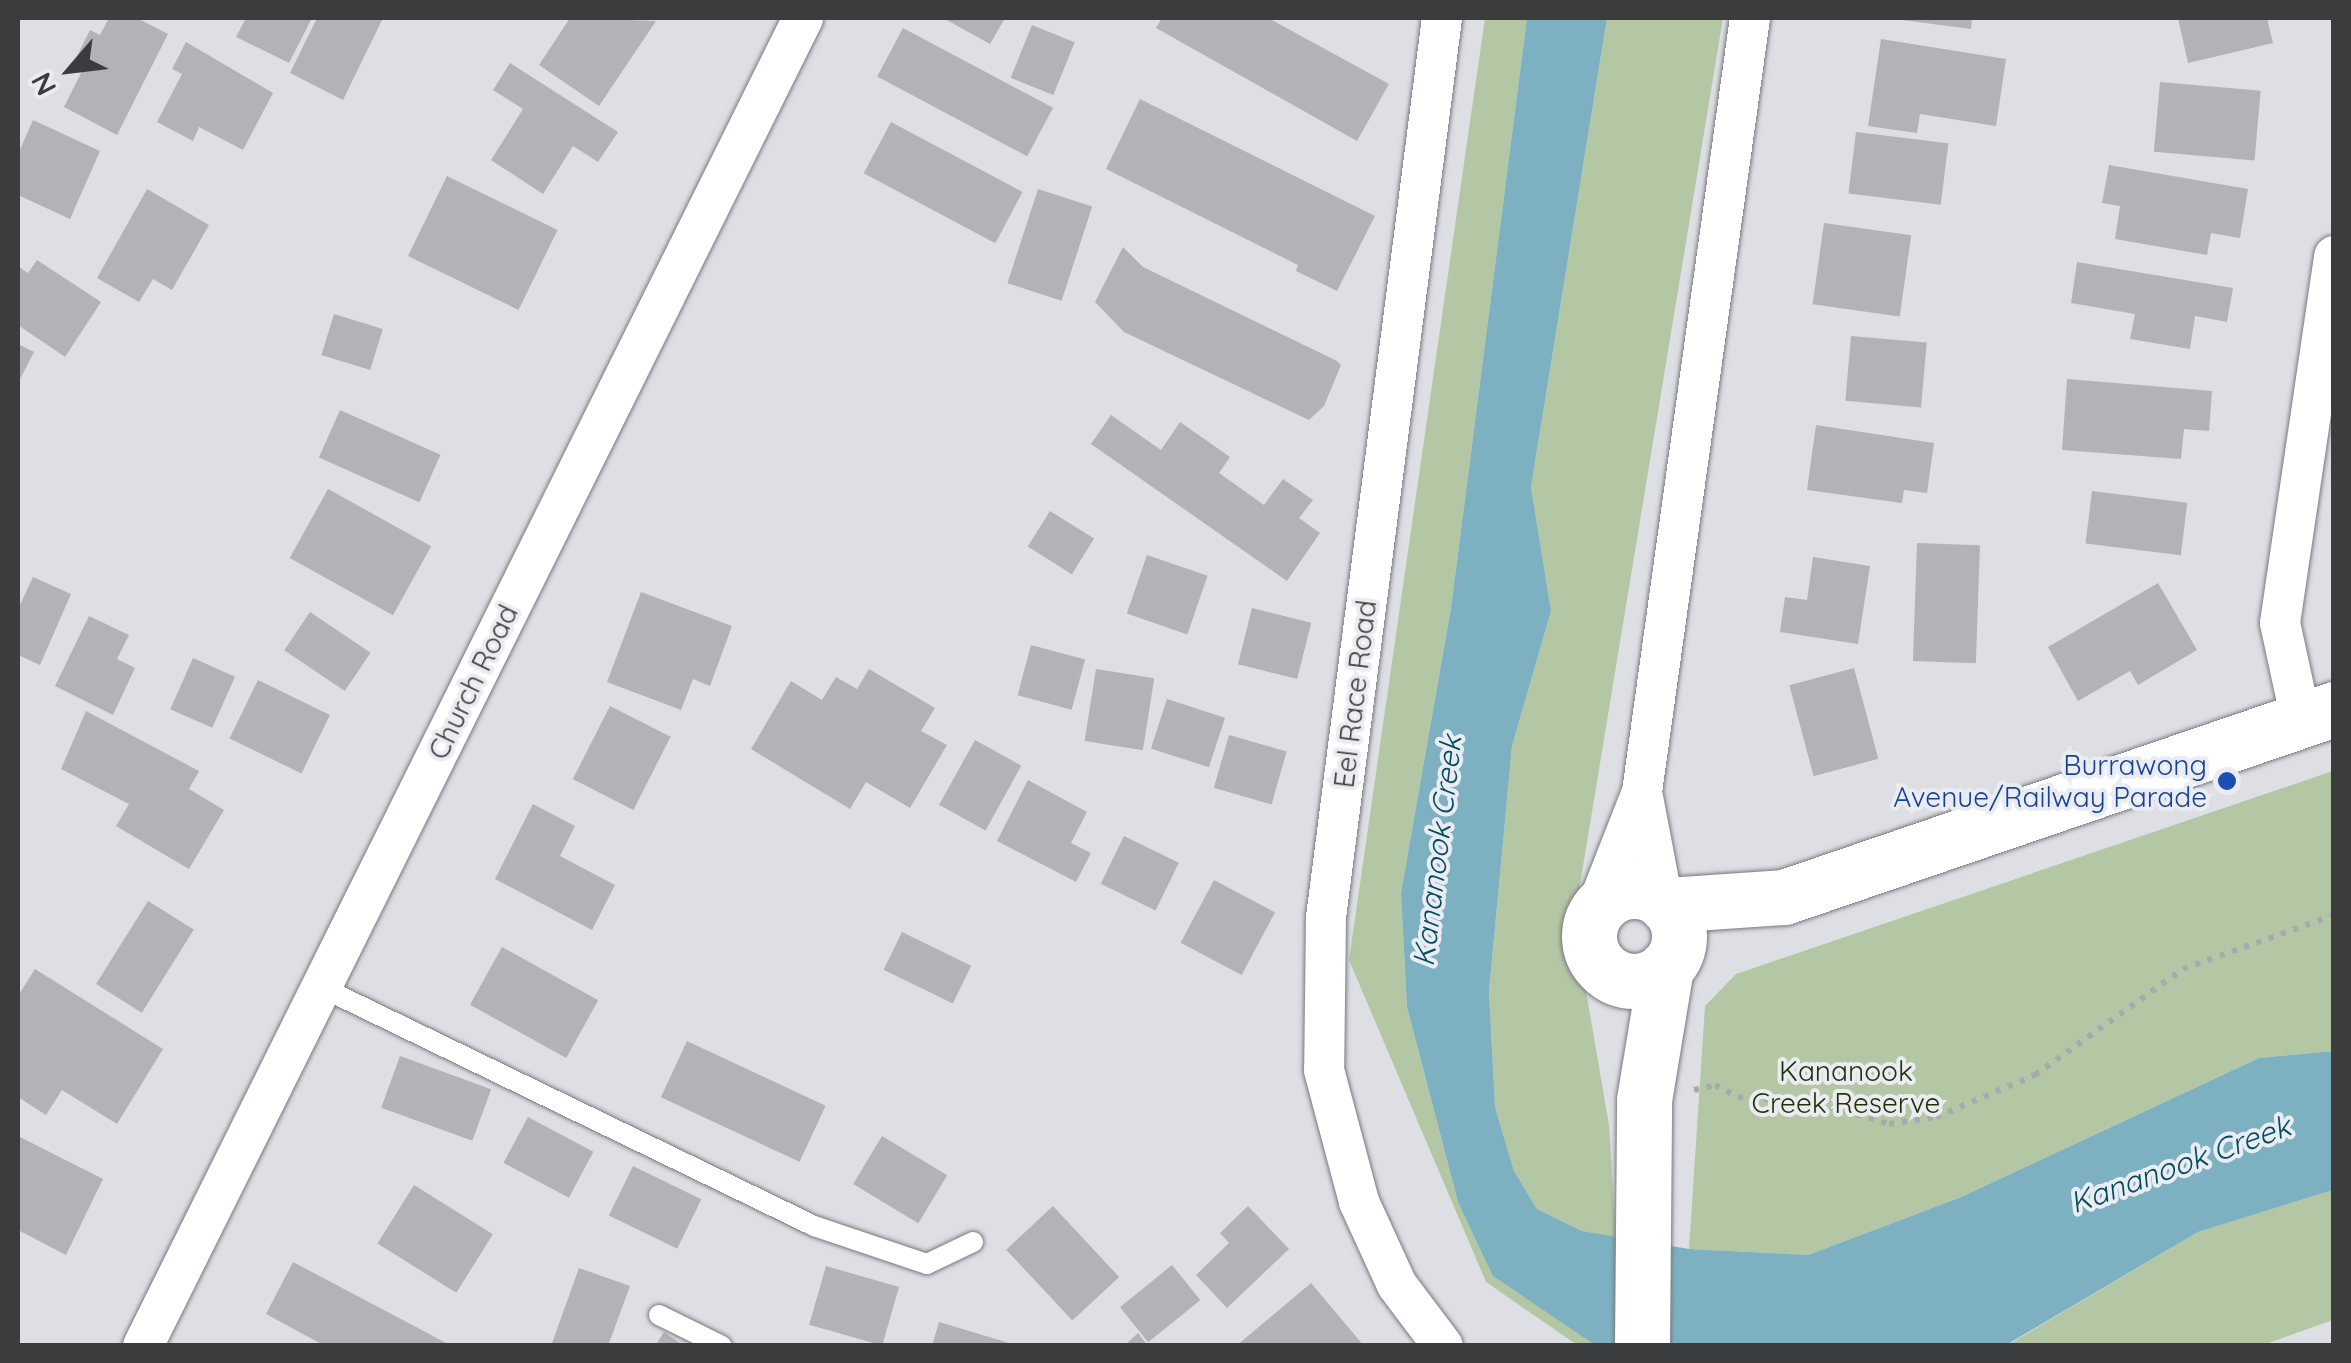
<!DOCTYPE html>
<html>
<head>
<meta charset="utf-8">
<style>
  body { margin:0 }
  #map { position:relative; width:2351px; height:1363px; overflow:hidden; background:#dedfe5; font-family:Quicksand,sans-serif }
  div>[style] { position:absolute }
  .green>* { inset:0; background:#b4c7a5 }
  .water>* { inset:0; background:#7db1c2 }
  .building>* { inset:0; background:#b2b2b8; transform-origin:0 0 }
  .path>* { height:6px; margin-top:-3px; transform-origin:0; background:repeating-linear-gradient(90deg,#a8a9ae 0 5px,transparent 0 13px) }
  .roads { filter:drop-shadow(0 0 2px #787a7f) drop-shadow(0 0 2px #787a7f) }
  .lane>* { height:20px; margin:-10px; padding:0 10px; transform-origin:10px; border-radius:10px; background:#fff }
  .street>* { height:40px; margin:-20px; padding:0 20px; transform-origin:20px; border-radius:20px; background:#fff }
  .secondary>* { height:55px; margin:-27.5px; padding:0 27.5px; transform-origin:27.5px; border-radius:27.5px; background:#fff }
  .secondary>.ring { margin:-27.5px; padding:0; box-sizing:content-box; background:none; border:55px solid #fff; border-radius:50% }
  .dots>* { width:28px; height:28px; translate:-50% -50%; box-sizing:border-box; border:5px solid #ebecf2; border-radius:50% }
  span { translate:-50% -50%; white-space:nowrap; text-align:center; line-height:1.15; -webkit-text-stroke:8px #ebecf2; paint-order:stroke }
  .street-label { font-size:28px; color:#3b3c3e }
  .transit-label { font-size:28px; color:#164399 }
  .right { translate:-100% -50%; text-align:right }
  .park-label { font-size:28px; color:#1e3205 }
  .water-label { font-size:30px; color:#004d60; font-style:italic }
  .frame { position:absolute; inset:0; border:20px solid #3b3c3e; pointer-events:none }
  .north { position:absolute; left:20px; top:20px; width:100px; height:100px; -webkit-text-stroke:8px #ebecf2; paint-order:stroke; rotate:242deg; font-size:28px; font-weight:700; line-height:40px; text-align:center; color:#3b3c3e }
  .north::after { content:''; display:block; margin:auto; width:35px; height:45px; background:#3b3c3e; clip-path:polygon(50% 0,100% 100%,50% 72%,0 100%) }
</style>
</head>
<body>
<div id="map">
  <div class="green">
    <div style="clip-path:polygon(1485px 18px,1527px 18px,1451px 608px,1401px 893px,1407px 1007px,1458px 1202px,1595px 1345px,1577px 1345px,1486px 1282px,1349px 960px)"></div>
    <div style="clip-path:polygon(1607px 18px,1723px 18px,1574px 921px,1609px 1125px,1616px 1237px,1582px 1231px,1537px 1209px,1514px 1171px,1495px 1107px,1489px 991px,1512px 746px,1551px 611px,1531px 487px)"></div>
    <div style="clip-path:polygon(2333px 771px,2333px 1051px,2259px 1058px,1959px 1198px,1808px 1255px,1689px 1249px,1705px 1006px,1736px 974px)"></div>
    <div style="clip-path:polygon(2333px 1190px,2333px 1320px,2263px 1345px,2006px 1346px,2198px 1232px)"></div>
  </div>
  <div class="water">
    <div style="clip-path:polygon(1527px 18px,1607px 18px,1531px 487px,1551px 611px,1512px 746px,1489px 991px,1495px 1107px,1514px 1171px,1537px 1209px,1582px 1231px,1689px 1249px,1808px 1255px,1959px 1198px,2259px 1058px,2333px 1051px,2333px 1190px,2198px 1232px,2006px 1345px,1595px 1345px,1493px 1276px,1458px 1202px,1407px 1007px,1401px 893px,1451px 608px)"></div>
  </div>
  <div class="building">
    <div style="clip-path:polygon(109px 18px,137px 18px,168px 34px,117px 135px,64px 107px,83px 69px,73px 64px,90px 30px,100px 35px)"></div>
    <div style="clip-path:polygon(246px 18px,312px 18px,289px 63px,236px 37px)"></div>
    <div style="clip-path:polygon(317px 18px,383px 18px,343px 100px,290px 73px)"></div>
    <div style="clip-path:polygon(570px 18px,656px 21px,599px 106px,539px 65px)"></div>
    <div style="clip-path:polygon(943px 18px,1005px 18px,990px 44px)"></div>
    <div style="clip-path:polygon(1162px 18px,1268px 18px,1389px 84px,1357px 141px,1156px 28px)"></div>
    <div style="clip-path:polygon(1887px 18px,1972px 18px,1971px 29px)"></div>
    <div style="clip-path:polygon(2178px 18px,2267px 18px,2273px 43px,2188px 63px)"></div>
    <div style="left:1032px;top:25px;width:46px;height:57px;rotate:22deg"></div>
    <div style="left:903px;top:28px;width:170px;height:55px;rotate:28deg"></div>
    <div style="clip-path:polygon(1881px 39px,2006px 59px,1996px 126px,1920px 114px,1917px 133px,1868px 126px)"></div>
    <div style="clip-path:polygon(186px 42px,273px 93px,243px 150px,199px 127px,193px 141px,157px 122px,182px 74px,172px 69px)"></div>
    <div style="clip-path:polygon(510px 63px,618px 132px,598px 162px,573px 146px,543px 194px,491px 160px,523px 109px,493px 90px)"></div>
    <div style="left:2160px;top:82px;width:101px;height:70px;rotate:5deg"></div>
    <div style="clip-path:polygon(1140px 99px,1375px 216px,1337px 291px,1296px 271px,1298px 265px,1106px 169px)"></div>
    <div style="clip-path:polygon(33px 120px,100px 151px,70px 219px,18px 195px,18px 154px)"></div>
    <div style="left:891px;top:122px;width:149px;height:58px;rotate:28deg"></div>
    <div style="left:1856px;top:132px;width:93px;height:62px;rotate:7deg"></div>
    <div style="clip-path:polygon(2109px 165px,2248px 189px,2240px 238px,2211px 233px,2207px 255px,2115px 239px,2120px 206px,2102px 203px)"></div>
    <div style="left:447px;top:176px;width:123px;height:89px;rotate:26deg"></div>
    <div style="clip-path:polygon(147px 189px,209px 225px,172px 290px,153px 279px,139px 302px,97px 278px)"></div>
    <div style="left:1038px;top:189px;width:57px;height:99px;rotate:18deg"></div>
    <div style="left:1824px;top:223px;width:88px;height:82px;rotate:8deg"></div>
    <div style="clip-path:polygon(1123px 247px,1143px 267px,1337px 361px,1341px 365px,1324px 406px,1309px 420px,1124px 332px,1095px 302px)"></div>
    <div style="clip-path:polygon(37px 260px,101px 302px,65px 357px,18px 325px,18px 266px,28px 273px)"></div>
    <div style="clip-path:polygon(2077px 262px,2233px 288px,2227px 322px,2195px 316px,2190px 349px,2130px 339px,2135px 314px,2071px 303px)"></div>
    <div style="left:334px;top:314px;width:51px;height:43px;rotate:17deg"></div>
    <div style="left:1851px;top:336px;width:76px;height:65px;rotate:5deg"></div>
    <div style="clip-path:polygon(18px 344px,34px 352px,18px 383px)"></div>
    <div style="clip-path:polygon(2067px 379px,2212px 391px,2209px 431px,2184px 429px,2181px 459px,2062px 450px)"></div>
    <div style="left:340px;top:410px;width:110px;height:52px;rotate:24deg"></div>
    <div style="clip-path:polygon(1111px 415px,1161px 450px,1180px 422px,1230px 457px,1219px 473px,1264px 505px,1283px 479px,1313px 500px,1299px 518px,1320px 533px,1287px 581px,1091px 444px)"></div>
    <div style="clip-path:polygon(1816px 425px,1934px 443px,1927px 493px,1904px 490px,1902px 503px,1807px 490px)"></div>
    <div style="left:328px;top:489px;width:118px;height:79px;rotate:29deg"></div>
    <div style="left:2092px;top:491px;width:96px;height:53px;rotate:7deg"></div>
    <div style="left:1050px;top:511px;width:52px;height:42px;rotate:32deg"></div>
    <div style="left:1917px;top:543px;width:63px;height:118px;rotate:2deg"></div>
    <div style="left:1147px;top:555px;width:64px;height:62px;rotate:19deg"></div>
    <div style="clip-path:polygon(1813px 557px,1870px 566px,1858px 644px,1780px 632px,1785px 597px,1807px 600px)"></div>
    <div style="clip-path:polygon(33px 577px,71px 594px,40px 665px,18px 655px,18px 609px)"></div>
    <div style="clip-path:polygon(2158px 583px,2197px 650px,2138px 685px,2130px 671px,2078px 701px,2048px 647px)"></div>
    <div style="clip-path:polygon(641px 592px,732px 626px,710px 686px,693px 679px,681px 710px,607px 682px)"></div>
    <div style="left:1252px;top:608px;width:61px;height:58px;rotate:14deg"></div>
    <div style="left:310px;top:612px;width:73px;height:46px;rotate:34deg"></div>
    <div style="clip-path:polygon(89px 616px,129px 635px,117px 659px,135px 668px,113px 715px,55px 686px)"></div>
    <div style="left:1031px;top:645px;width:56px;height:52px;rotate:15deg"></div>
    <div style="left:193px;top:658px;width:46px;height:56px;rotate:24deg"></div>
    <div style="left:1854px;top:668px;width:94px;height:67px;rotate:75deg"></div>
    <div style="clip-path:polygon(869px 669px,935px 708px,921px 731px,947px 745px,910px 808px,866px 782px,850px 809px,751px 749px,791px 681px,822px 700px,836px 677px,857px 689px)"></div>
    <div style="left:1096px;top:669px;width:59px;height:73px;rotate:9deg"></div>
    <div style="left:258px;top:680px;width:80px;height:65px;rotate:26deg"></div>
    <div style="left:1167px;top:699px;width:61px;height:52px;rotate:18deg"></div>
    <div style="left:610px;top:706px;width:68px;height:82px;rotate:27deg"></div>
    <div style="clip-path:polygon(86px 711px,199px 771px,189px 789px,224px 810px,189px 869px,116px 826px,129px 804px,61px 769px)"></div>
    <div style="left:1229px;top:735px;width:60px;height:55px;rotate:16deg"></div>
    <div style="left:975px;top:740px;width:53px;height:74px;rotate:29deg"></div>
    <div style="clip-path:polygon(1028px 780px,1087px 812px,1071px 843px,1091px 853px,1076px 882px,997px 841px)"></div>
    <div style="clip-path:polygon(533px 804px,575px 826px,560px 856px,615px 885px,592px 930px,495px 879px)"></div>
    <div style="left:1124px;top:836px;width:61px;height:53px;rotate:26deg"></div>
    <div style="left:1214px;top:880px;width:69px;height:71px;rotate:28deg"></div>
    <div style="left:148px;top:901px;width:54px;height:98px;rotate:32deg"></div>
    <div style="left:902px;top:932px;width:77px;height:42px;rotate:26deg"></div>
    <div style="left:502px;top:947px;width:110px;height:66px;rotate:29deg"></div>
    <div style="clip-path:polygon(35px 969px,163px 1049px,117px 1124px,62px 1090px,46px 1115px,18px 1097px,18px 996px)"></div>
    <div style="left:687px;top:1041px;width:153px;height:62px;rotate:25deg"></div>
    <div style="left:400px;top:1056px;width:97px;height:55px;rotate:20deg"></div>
    <div style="left:528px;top:1117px;width:74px;height:52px;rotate:28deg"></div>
    <div style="clip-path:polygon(18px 1136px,103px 1179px,66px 1255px,18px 1230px)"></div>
    <div style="left:882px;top:1136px;width:76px;height:56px;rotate:31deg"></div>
    <div style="left:633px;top:1166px;width:76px;height:55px;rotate:26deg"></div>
    <div style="left:414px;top:1185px;width:93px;height:69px;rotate:32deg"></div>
    <div style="left:1053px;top:1206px;width:97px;height:64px;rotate:47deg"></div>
    <div style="clip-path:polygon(1248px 1206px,1289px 1249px,1227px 1308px,1196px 1275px,1229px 1243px,1220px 1233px)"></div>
    <div style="clip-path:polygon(293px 1262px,452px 1346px,325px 1346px,266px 1314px)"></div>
    <div style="left:1172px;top:1265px;width:45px;height:67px;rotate:51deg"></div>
    <div style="left:826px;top:1266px;width:76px;height:61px;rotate:16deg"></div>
    <div style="clip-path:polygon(579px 1268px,630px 1286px,608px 1346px,551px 1346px)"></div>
    <div style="clip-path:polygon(1311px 1283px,1364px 1346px,1236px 1346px)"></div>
    <div style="clip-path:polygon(939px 1322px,1016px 1345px,1015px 1346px,932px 1346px)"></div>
    <div style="clip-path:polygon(664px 1332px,684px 1346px,655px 1346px)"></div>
    <div style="clip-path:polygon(1138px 1333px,1148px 1346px,1124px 1346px)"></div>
  </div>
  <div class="path">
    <div style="left:1694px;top:1090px;width:22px;rotate:-13deg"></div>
    <div style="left:1715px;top:1085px;width:26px;rotate:28deg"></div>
    <div style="left:1738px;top:1097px;width:81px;rotate:4.2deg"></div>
    <div style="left:1819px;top:1103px;width:73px;rotate:16.7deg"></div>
    <div style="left:1889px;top:1124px;width:48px;rotate:-8.5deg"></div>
    <div style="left:1936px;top:1117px;width:108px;rotate:-23deg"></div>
    <div style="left:2035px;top:1075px;width:182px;rotate:-35.6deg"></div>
    <div style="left:2183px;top:969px;width:160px;rotate:-19.7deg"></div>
    <div style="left:2333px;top:1346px;width:1px;rotate:-45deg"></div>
  </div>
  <div class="roads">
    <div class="lane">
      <div style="left:321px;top:987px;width:548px;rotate:25.86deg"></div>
      <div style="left:814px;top:1226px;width:119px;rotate:18.6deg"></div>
      <div style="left:927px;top:1264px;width:51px;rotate:-25.6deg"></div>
      <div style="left:659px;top:1315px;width:70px;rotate:26.2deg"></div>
    </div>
    <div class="street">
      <div style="left:1442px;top:18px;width:906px;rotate:97.35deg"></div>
      <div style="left:1326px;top:917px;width:153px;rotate:90.7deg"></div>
      <div style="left:1324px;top:1070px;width:137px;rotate:75.1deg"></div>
      <div style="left:1359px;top:1202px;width:91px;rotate:65.4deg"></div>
      <div style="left:1397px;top:1285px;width:76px;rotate:53deg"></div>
      <div style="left:2301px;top:720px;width:99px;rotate:-102.2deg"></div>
      <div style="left:2280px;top:623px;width:371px;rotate:-81.6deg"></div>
      <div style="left:1642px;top:792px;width:112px;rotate:79.2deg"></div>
      <div style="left:1591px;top:922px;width:140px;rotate:-68.6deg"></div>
      <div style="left:1642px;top:792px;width:781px;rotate:-82.06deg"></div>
      <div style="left:143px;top:1346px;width:1483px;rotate:-63.57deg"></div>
    </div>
    <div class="secondary">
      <div class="ring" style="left:1589px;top:891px;width:35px;height:35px"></div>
      <div style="left:1666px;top:905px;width:118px;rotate:-3.9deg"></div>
      <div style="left:1784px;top:897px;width:581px;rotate:-18.87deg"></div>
      <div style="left:1642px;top:1346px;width:246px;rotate:-89.5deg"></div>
      <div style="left:1644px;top:1100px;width:135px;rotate:-80.6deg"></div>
    </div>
  </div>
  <div class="dots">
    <div style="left:2227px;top:781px;background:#1a4fb4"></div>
  </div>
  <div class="street-label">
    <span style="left:473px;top:682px;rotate:-64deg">Church Road</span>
    <span style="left:1355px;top:694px;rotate:-83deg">Eel Race Road</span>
  </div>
  <div class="transit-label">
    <span class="right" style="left:2207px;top:781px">Burrawong<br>Avenue/Railway Parade</span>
  </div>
  <div class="park-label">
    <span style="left:1846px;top:1087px">Kananook<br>Creek Reserve</span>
  </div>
  <div class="water-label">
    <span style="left:1437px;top:851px;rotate:-83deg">Kananook Creek</span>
    <span style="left:2180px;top:1164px;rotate:-20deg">Kananook Creek</span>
  </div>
  <div class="frame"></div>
  <div class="north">N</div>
</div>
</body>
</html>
